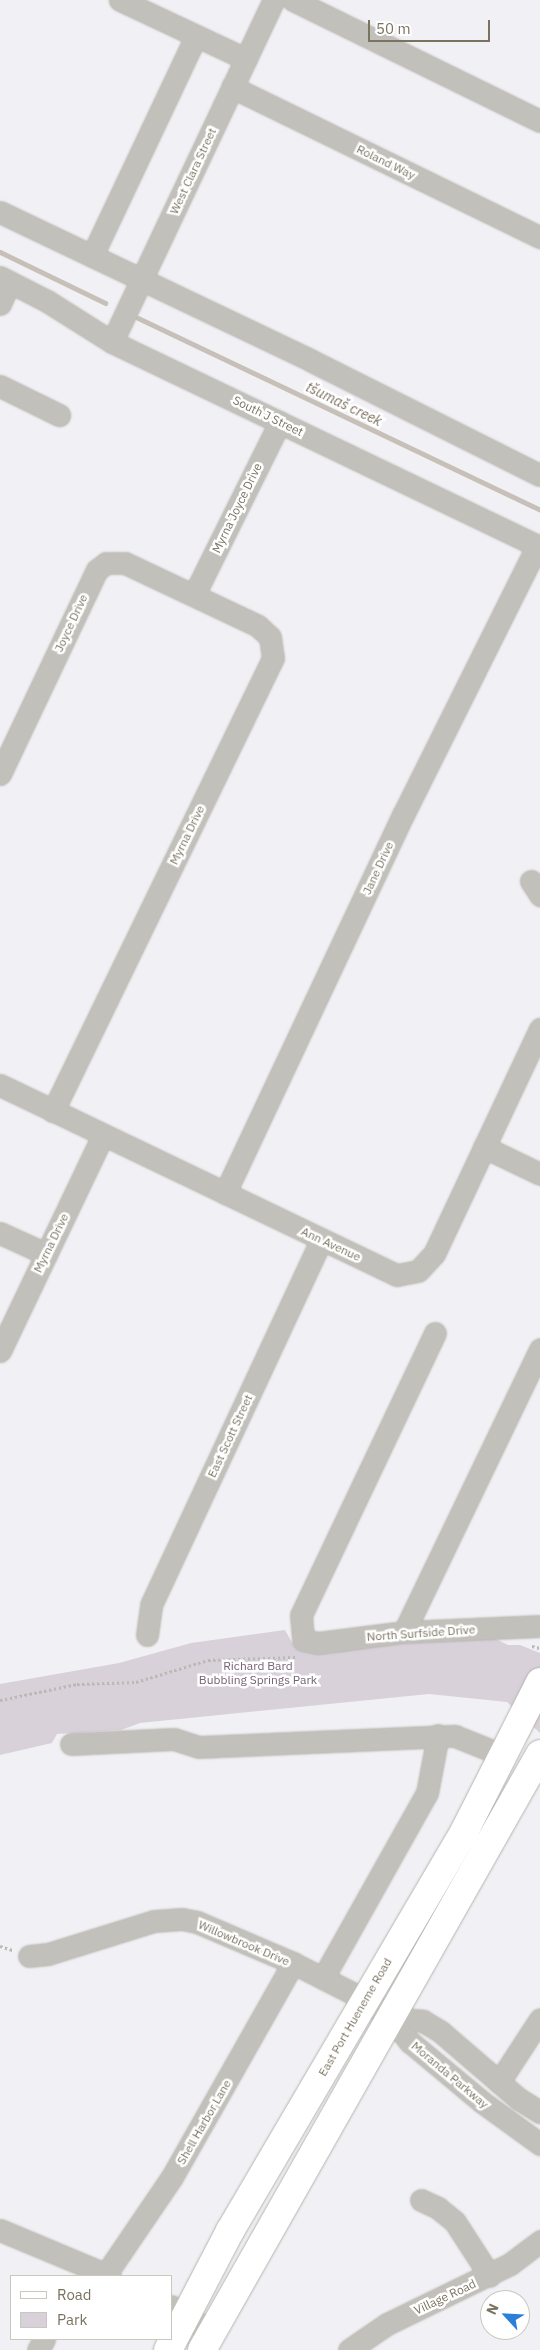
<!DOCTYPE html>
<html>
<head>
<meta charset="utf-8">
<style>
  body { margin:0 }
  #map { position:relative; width:540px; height:2350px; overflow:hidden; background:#f1f0f4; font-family:"IBM Plex Sans",sans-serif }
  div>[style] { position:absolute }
  .green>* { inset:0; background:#d9d1da }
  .stream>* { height:5px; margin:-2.5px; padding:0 2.5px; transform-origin:2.5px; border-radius:2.5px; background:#c7c0b8 }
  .path>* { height:3px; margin-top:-1.5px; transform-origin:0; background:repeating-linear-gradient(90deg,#bab9b5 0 2.5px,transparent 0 5px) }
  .roads { filter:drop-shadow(0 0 1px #b6b4ae) drop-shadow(0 0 1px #b6b4ae) }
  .minor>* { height:21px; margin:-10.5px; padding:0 10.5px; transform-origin:10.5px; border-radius:10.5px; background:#c2c0ba }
  .major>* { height:28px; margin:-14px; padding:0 14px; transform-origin:14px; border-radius:14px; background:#fff }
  span { translate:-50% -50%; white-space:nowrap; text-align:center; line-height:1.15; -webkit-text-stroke:5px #fff; paint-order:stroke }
  .street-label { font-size:12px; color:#7a7360 }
  .park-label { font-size:12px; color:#776375 }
  .water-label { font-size:14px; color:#7d7060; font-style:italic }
  .legend { position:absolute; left:10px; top:2275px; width:162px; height:65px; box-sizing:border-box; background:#fff; border:1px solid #cac7bf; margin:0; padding:6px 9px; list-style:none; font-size:15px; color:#7a7360 }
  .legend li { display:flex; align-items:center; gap:10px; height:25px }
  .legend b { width:25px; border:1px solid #cac7bf }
  .north { position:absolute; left:480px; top:2290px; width:50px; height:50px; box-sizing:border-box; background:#fff; border:1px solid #cac7bf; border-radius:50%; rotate:295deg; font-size:14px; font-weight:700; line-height:20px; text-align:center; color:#7a7360 }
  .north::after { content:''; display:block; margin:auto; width:18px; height:22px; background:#2c7fd7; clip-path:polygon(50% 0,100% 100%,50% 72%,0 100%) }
  .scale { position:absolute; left:368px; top:20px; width:122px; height:22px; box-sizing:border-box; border:2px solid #7a7360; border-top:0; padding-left:6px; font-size:15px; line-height:18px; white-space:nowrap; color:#7a7360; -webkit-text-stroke:4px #fff; paint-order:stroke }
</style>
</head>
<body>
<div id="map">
  <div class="green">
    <div style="clip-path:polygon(285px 1630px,294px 1646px,316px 1650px,479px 1637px,496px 1639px,508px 1645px,520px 1645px,540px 1653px,540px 1733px,507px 1702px,429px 1694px,140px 1723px,121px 1730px,57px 1734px,52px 1743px,0 1755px,0 1684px,119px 1663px,191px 1643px)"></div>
  </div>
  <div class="stream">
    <div style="left:0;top:252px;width:117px;rotate:25.9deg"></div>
    <div style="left:138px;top:318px;width:445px;rotate:25.5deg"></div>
  </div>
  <div class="path">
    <div style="left:532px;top:1646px;width:8px;rotate:14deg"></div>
    <div style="left:0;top:1700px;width:79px;rotate:-11.7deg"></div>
    <div style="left:77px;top:1684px;width:59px;rotate:-1.9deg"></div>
    <div style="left:136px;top:1682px;width:75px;rotate:-17deg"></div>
    <div style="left:208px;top:1660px;width:88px;rotate:-2deg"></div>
    <div style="left:0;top:1946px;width:13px;rotate:18deg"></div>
  </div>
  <div class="roads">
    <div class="minor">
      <div style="left:120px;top:0;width:139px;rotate:25.1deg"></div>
      <div style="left:293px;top:0;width:275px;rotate:26.1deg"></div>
      <div style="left:232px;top:87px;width:343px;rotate:26deg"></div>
      <div style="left:0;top:212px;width:344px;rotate:25.5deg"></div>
      <div style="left:310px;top:360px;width:257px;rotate:26.6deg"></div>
      <div style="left:92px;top:256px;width:243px;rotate:-64.7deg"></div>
      <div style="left:0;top:277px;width:53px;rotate:27.1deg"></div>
      <div style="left:47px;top:301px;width:77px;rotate:32.2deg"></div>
      <div style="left:112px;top:342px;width:475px;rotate:25.6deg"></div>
      <div style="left:0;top:304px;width:24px;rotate:-66deg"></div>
      <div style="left:112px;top:342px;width:378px;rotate:-64.7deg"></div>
      <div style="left:0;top:386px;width:66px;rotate:26.2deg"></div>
      <div style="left:194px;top:595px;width:193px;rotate:-63.6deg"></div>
      <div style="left:0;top:774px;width:226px;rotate:-64.6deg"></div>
      <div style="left:97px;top:570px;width:11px;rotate:-38deg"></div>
      <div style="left:106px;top:563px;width:19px"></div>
      <div style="left:125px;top:563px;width:147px;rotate:25.3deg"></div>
      <div style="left:258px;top:626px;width:16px;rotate:43deg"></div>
      <div style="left:270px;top:637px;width:21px;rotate:82deg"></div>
      <div style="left:273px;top:658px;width:504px;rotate:115.9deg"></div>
      <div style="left:531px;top:881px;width:17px;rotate:57deg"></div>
      <div style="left:0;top:1085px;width:440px;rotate:25.6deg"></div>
      <div style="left:397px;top:1275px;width:21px;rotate:-11deg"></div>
      <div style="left:418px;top:1271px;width:23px;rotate:-47deg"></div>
      <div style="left:434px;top:1254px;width:249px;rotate:-64.8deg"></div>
      <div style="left:484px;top:1147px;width:62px;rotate:25.7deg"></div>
      <div style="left:225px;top:1193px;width:418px;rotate:-64.8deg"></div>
      <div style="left:403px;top:815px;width:301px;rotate:-63.5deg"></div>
      <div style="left:0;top:1233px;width:51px;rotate:24.5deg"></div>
      <div style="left:435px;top:1333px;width:312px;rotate:115.4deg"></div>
      <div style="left:301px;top:1615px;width:25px;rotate:85deg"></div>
      <div style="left:303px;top:1640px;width:15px;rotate:11deg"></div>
      <div style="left:318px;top:1643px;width:87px;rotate:-7.3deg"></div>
      <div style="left:404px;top:1632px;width:136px;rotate:-2.5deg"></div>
      <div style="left:0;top:1351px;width:239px;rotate:-64.5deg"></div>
      <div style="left:404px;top:1632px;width:314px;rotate:-64.3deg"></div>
      <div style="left:147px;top:1635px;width:30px;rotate:-82deg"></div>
      <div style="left:151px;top:1605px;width:403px;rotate:-65deg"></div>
      <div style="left:71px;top:1744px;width:103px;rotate:-2.8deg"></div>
      <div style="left:174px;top:1739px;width:26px;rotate:18deg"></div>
      <div style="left:199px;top:1747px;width:256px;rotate:-2.5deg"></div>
      <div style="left:455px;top:1736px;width:51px;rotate:22deg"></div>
      <div style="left:29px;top:1956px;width:19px;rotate:-6deg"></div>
      <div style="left:48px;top:1954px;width:111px;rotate:-17.3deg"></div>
      <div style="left:154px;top:1921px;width:28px;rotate:-4deg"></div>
      <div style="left:182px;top:1919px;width:15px;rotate:11deg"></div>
      <div style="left:197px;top:1922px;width:104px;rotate:23.1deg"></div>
      <div style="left:293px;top:1963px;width:82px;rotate:26.9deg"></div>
      <div style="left:366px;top:2000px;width:31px;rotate:36deg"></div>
      <div style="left:391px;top:2018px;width:31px;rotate:52deg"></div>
      <div style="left:410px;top:2042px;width:94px;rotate:39.8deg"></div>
      <div style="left:482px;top:2102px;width:72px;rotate:35.9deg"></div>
      <div style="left:323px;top:1978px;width:212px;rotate:-60.7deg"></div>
      <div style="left:427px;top:1793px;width:59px;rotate:-79.3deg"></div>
      <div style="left:391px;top:2018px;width:32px;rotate:5deg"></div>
      <div style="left:423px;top:2021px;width:21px;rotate:31deg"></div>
      <div style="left:441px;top:2032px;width:103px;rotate:40.7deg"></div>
      <div style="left:519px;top:2099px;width:25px;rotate:32deg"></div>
      <div style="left:499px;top:2082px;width:75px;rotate:-56.9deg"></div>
      <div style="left:421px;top:2200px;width:19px;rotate:25deg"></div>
      <div style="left:438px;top:2208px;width:22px;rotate:39deg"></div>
      <div style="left:455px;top:2222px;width:64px;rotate:57.1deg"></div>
      <div style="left:0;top:2230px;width:119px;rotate:22.7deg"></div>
      <div style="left:106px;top:2274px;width:117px;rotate:-55.8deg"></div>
      <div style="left:172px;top:2177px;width:246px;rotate:-60.5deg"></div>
      <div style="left:171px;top:2306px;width:48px;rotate:33deg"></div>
      <div style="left:38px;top:2350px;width:13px;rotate:-61deg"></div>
      <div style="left:349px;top:2350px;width:46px;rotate:-34.4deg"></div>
      <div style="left:387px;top:2324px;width:137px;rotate:-26deg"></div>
      <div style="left:510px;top:2264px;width:38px;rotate:-37deg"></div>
    </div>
    <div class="major">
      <div style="left:168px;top:2350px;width:134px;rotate:-62.5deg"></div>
      <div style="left:230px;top:2231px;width:465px;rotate:-59.6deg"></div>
      <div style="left:465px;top:1830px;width:166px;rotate:-63.1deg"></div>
      <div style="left:202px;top:2350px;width:685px;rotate:-60.44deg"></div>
    </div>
  </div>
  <div class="street-label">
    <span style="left:386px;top:162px;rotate:26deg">Roland Way</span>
    <span style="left:193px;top:171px;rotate:-65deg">West Clara Street</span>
    <span style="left:268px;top:416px;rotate:26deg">South J Street</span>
    <span style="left:237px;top:508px;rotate:-64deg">Myrna Joyce Drive</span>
    <span style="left:71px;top:623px;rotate:-65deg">Joyce Drive</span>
    <span style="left:187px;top:835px;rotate:-64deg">Myrna Drive</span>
    <span style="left:378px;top:868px;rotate:-65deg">Jane Drive</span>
    <span style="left:51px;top:1243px;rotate:-64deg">Myrna Drive</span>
    <span style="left:331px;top:1244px;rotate:25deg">Ann Avenue</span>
    <span style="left:230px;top:1436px;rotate:-65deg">East Scott Street</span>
    <span style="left:421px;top:1633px;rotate:-4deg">North Surfside Drive</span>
    <span style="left:244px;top:1943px;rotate:23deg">Willowbrook Drive</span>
    <span style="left:355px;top:2017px;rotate:-60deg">East Port Hueneme Road</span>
    <span style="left:450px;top:2075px;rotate:40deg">Moranda Parkway</span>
    <span style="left:204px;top:2122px;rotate:-60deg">Shell Harbor Lane</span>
    <span style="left:445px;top:2297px;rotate:-25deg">Village Road</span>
  </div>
  <div class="park-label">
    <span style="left:258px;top:1673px">Richard Bard<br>Bubbling Springs Park</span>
  </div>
  <div class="water-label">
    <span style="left:344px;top:404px;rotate:26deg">tšumaš creek</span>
  </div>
  <ul class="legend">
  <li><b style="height:6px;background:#fff"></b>Road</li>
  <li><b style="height:14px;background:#d9d1da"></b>Park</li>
  </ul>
  <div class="north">N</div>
  <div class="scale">50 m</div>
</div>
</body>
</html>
